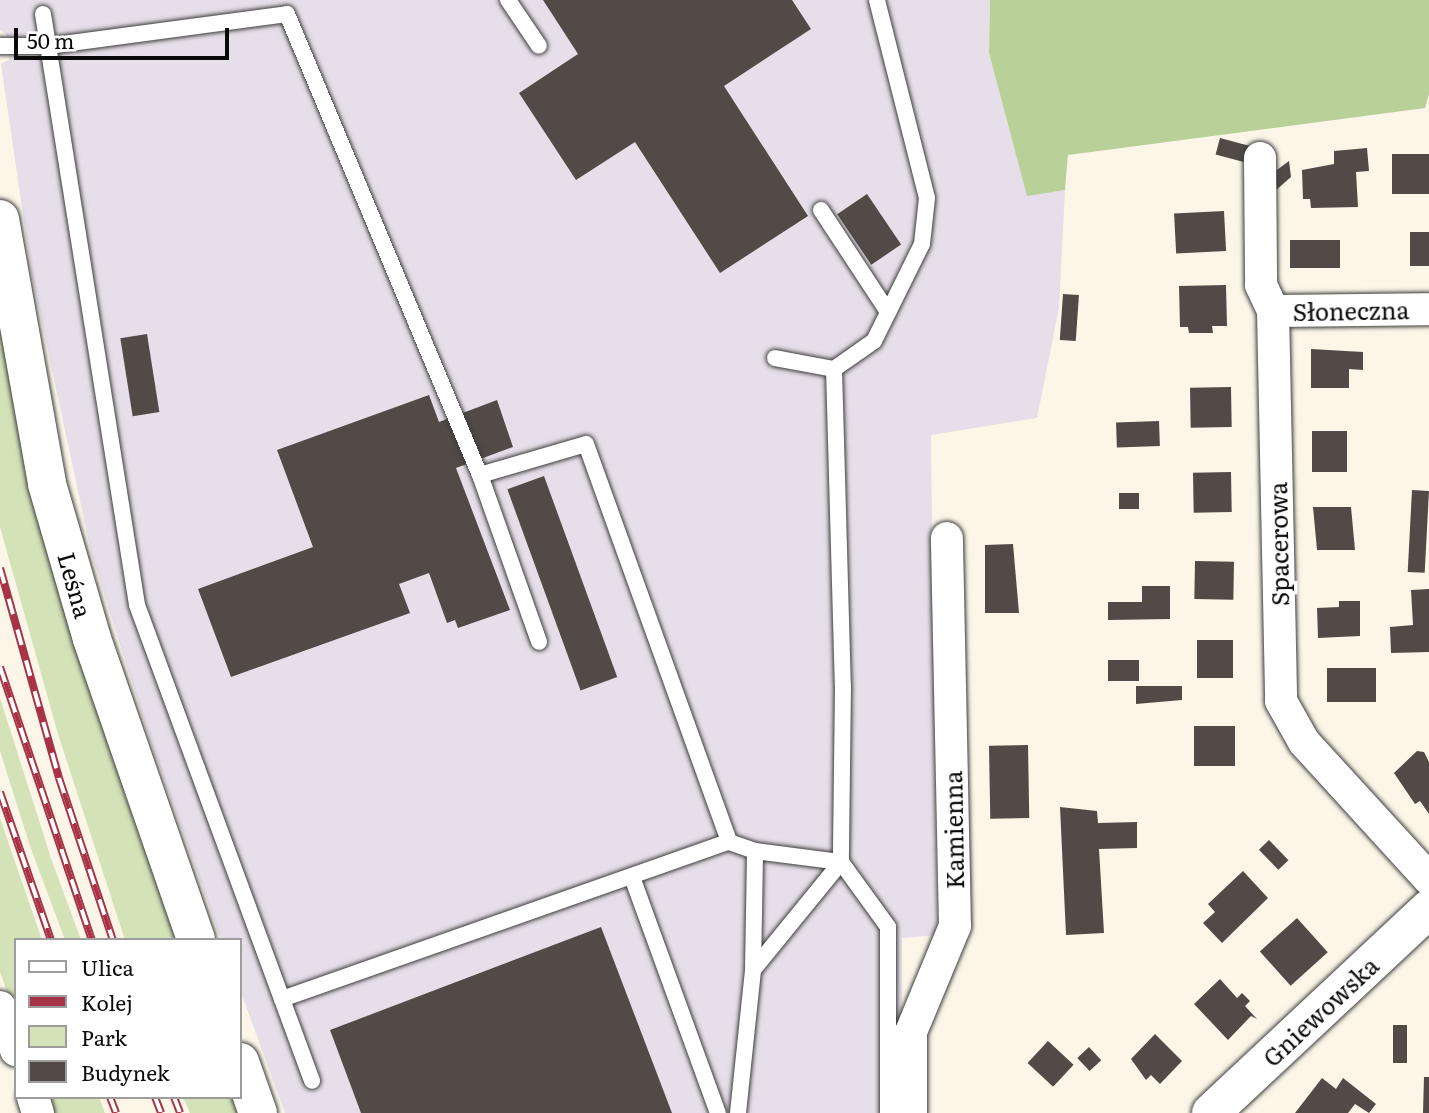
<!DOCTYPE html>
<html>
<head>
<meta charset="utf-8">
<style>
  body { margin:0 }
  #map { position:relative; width:1429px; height:1113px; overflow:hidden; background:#fcf6e9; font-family:Literata,serif }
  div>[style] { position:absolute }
  .industrial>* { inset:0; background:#e6dee8 }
  .green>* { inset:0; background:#d3e2b7 }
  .forest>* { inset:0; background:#b9d198 }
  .building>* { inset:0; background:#514a47; transform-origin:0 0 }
  .roads { filter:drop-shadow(0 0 2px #3d3d3d) drop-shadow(0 0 2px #3d3d3d) }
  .service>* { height:16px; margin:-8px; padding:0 8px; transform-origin:8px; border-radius:8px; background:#fff }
  .minor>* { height:32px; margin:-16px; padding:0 16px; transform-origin:16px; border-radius:16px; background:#fff }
  .tertiary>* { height:38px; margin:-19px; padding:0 19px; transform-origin:19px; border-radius:19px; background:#fff }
  .rail>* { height:8px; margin-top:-4px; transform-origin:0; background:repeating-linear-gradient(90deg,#fff 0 16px,#a83347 0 32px); box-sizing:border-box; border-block:2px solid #a83347 }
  span { translate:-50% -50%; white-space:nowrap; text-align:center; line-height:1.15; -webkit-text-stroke:7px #fff; paint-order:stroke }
  .street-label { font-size:24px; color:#0a0a0a }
  .legend { position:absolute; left:14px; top:938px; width:228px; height:161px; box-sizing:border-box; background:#fff; border:2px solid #9d9d9d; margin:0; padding:9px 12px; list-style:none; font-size:21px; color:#0a0a0a }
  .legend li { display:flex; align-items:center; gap:14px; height:35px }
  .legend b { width:35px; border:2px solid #9d9d9d }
  .scale { position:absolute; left:14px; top:28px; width:215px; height:32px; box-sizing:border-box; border:4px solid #0a0a0a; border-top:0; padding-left:9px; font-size:21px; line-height:24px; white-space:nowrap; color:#0a0a0a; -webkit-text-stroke:5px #fff; paint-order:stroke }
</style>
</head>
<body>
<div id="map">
  <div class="industrial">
    <div style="clip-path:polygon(0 0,990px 0,989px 53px,1027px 195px,1065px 190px,1059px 308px,1037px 418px,931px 435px,937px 935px,902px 938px,903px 1113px,285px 1113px,240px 990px,240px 940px,221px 940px,149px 737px,91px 552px,32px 276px,1px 64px,9px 60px,6px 34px,0 30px)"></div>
  </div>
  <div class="green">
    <div style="clip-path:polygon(0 330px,26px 458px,179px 940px,125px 940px,58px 734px,0 527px)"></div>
    <div style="clip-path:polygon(0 698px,52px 861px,81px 940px,65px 940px,30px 846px,0 751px)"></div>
    <div style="clip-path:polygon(0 818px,42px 940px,16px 940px,16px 1017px,0 972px)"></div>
    <div style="clip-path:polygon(45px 1097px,99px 1097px,105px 1113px,51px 1113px)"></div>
    <div style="clip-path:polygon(183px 1097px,237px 1097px,243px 1113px,190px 1113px)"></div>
  </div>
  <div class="forest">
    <div style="clip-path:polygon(990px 0,1429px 0,1429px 94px,1425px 108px,1068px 155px,1065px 190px,1027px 196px,989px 53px)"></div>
  </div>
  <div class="building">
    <div style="clip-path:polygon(543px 0,792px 0,811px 29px,724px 86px,808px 216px,720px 273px,635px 142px,576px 180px,519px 93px,578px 54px)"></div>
    <div style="left:1220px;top:138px;width:30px;height:17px;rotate:15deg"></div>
    <div style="clip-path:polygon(1367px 148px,1369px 171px,1356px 172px,1358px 207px,1311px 208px,1310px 199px,1303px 199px,1302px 170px,1334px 164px,1334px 151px)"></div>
    <div style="left:1429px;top:154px;width:40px;height:37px;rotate:90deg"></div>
    <div style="clip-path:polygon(1289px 161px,1291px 177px,1275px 191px,1266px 178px)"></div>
    <div style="left:867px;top:194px;width:61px;height:36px;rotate:56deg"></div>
    <div style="left:1224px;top:211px;width:40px;height:50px;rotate:87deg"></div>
    <div style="left:1429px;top:232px;width:34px;height:19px;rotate:90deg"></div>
    <div style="left:1340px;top:240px;width:28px;height:50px;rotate:90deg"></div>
    <div style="clip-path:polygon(1226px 285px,1227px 326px,1212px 326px,1213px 333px,1189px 333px,1188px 327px,1180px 327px,1179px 286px)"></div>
    <div style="left:1063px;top:294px;width:16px;height:46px;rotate:4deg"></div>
    <div style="left:147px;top:334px;width:79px;height:27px;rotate:81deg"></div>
    <div style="clip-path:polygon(1311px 349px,1363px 352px,1363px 370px,1349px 369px,1349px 388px,1311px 388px)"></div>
    <div style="left:1231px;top:387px;width:40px;height:41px;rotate:89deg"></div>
    <div style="clip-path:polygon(429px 395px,439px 422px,497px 400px,513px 447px,456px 468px,510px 610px,458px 628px,455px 620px,447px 623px,429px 573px,399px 584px,410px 613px,231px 677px,198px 589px,313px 547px,277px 450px)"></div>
    <div style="left:1159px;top:421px;width:25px;height:43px;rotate:88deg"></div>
    <div style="left:1312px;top:431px;width:35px;height:41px"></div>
    <div style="left:1231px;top:472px;width:40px;height:38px;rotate:89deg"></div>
    <div style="left:544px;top:476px;width:214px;height:39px;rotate:70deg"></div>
    <div style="left:1412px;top:490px;width:17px;height:82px;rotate:3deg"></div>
    <div style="left:1119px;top:493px;width:20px;height:16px"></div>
    <div style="clip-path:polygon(1313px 507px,1351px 507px,1355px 550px,1317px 550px)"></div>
    <div style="clip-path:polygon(1013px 544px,1019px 613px,985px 613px,985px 545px)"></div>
    <div style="left:1195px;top:561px;width:39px;height:38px;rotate:1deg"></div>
    <div style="clip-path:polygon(1142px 586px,1170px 586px,1170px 619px,1108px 620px,1108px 602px,1142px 602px)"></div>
    <div style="clip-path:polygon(1429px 589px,1429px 652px,1391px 653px,1390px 627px,1413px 625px,1411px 590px)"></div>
    <div style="clip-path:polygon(1339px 601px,1360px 601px,1360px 636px,1318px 638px,1317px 608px,1339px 607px)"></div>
    <div style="left:1197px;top:640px;width:36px;height:38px"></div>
    <div style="left:1108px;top:660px;width:31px;height:21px"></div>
    <div style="left:1327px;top:668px;width:49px;height:34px"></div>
    <div style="clip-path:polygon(1136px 686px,1182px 686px,1182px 700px,1136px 704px)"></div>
    <div style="left:1194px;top:726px;width:41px;height:40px"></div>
    <div style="left:1028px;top:745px;width:73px;height:39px;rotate:89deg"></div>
    <div style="clip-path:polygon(1417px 751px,1424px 752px,1429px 762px,1429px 814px,1420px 801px,1415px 804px,1394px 773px)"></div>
    <div style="clip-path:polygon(1060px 807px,1097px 811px,1098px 823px,1137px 822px,1137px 848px,1099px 849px,1104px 933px,1066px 935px)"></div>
    <div style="left:1269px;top:840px;width:28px;height:14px;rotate:46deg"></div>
    <div style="clip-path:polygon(1243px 871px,1268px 898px,1222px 943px,1203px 923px,1215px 912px,1208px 904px)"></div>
    <div style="left:1297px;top:918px;width:46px;height:50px;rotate:48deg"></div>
    <div style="clip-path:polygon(601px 927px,672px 1113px,361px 1113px,330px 1030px)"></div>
    <div style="clip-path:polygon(1220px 979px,1237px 998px,1242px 993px,1250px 1001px,1245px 1006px,1257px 1019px,1251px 1016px,1228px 1040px,1194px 1004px)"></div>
    <div style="left:1407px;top:1025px;width:38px;height:14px;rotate:90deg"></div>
    <div style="clip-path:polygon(1155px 1034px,1182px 1061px,1160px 1084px,1151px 1075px,1146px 1080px,1131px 1059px)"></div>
    <div style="left:1048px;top:1041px;width:35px;height:30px;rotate:43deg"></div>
    <div style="left:1089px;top:1047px;width:18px;height:16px;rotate:47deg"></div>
    <div style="clip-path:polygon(1424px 1077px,1429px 1077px,1429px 1113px,1423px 1113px)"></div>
    <div style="clip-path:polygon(1322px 1078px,1336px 1089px,1343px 1078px,1376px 1104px,1369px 1113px,1355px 1104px,1348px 1113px,1295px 1113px)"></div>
  </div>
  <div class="roads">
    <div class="service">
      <div style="left:508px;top:0;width:55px;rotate:56deg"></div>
      <div style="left:43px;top:14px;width:598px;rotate:80.96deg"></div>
      <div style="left:137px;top:605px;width:507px;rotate:69.81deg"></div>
      <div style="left:0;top:46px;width:48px"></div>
      <div style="left:48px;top:46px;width:241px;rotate:-7.6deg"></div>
      <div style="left:287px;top:14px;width:500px;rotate:67.3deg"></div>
      <div style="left:480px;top:475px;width:177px;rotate:70.5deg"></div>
      <div style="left:821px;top:210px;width:122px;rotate:56.7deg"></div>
      <div style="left:775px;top:358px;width:60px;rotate:10.6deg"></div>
      <div style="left:834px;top:369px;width:317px;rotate:88.4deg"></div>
      <div style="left:843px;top:686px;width:176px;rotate:90.7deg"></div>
      <div style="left:841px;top:862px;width:80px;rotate:54.1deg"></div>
      <div style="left:888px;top:927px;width:186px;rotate:90deg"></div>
      <div style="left:834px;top:369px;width:49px;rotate:-35deg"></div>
      <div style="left:874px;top:341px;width:108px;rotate:-63.7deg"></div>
      <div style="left:922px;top:244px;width:46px;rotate:-83.8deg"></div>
      <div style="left:927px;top:198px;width:204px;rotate:-104.2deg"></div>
      <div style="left:480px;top:475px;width:110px;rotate:-16.3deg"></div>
      <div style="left:586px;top:444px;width:423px;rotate:70.2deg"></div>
      <div style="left:632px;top:877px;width:251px;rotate:70deg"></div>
      <div style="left:753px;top:970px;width:139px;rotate:-50.8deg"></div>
      <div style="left:282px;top:999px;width:474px;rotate:-19.4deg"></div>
      <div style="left:729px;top:842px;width:28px;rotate:19deg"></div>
      <div style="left:755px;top:851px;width:87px;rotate:7.3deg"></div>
      <div style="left:738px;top:1113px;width:144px;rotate:-84deg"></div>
      <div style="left:753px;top:970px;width:119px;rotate:-89deg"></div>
    </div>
    <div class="minor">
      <div style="left:1260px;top:158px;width:127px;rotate:89.5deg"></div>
      <div style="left:1261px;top:285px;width:29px;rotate:65deg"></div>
      <div style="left:1273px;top:311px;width:390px;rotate:88.8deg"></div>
      <div style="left:1281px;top:701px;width:47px;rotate:60.7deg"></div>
      <div style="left:1304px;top:742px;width:185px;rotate:47.6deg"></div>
      <div style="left:1273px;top:311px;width:156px;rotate:-0.7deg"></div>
      <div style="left:0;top:1007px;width:46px;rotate:69.6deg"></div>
      <div style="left:33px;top:1097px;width:17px;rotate:73deg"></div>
      <div style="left:911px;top:1113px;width:81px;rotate:-90deg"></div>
      <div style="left:911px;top:1032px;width:115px;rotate:-67.5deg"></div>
      <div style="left:955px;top:926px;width:388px;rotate:-91.2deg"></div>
    </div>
    <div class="tertiary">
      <div style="left:0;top:219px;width:269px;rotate:79.9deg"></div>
      <div style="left:47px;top:484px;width:161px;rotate:73.8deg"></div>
      <div style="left:92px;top:639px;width:318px;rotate:70.9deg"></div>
      <div style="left:240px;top:1062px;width:54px;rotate:70.6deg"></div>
      <div style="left:1211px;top:1113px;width:299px;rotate:-43.1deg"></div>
    </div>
  </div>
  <div class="rail">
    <div style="left:0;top:568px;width:218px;rotate:74.3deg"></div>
    <div style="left:59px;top:778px;width:171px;rotate:71.6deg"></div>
    <div style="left:0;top:667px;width:288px;rotate:71.4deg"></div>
    <div style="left:0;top:792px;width:157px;rotate:71deg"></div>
    <div style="left:110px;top:1097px;width:17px;rotate:69deg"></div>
    <div style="left:155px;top:1097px;width:17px;rotate:69deg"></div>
    <div style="left:174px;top:1097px;width:17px;rotate:69deg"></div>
  </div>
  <div class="street-label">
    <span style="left:1351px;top:310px;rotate:-1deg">Słoneczna</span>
    <span style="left:1278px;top:544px;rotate:-91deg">Spacerowa</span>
    <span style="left:76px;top:585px;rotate:74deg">Leśna</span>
    <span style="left:953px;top:830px;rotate:-91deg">Kamienna</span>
    <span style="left:1320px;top:1011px;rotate:-43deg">Gniewowska</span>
  </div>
  <ul class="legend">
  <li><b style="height:9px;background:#fff"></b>Ulica</li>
  <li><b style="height:9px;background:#a83347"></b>Kolej</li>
  <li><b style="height:19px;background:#d3e2b7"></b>Park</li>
  <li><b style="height:19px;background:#514a47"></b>Budynek</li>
  </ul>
  <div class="scale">50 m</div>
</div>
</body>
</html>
